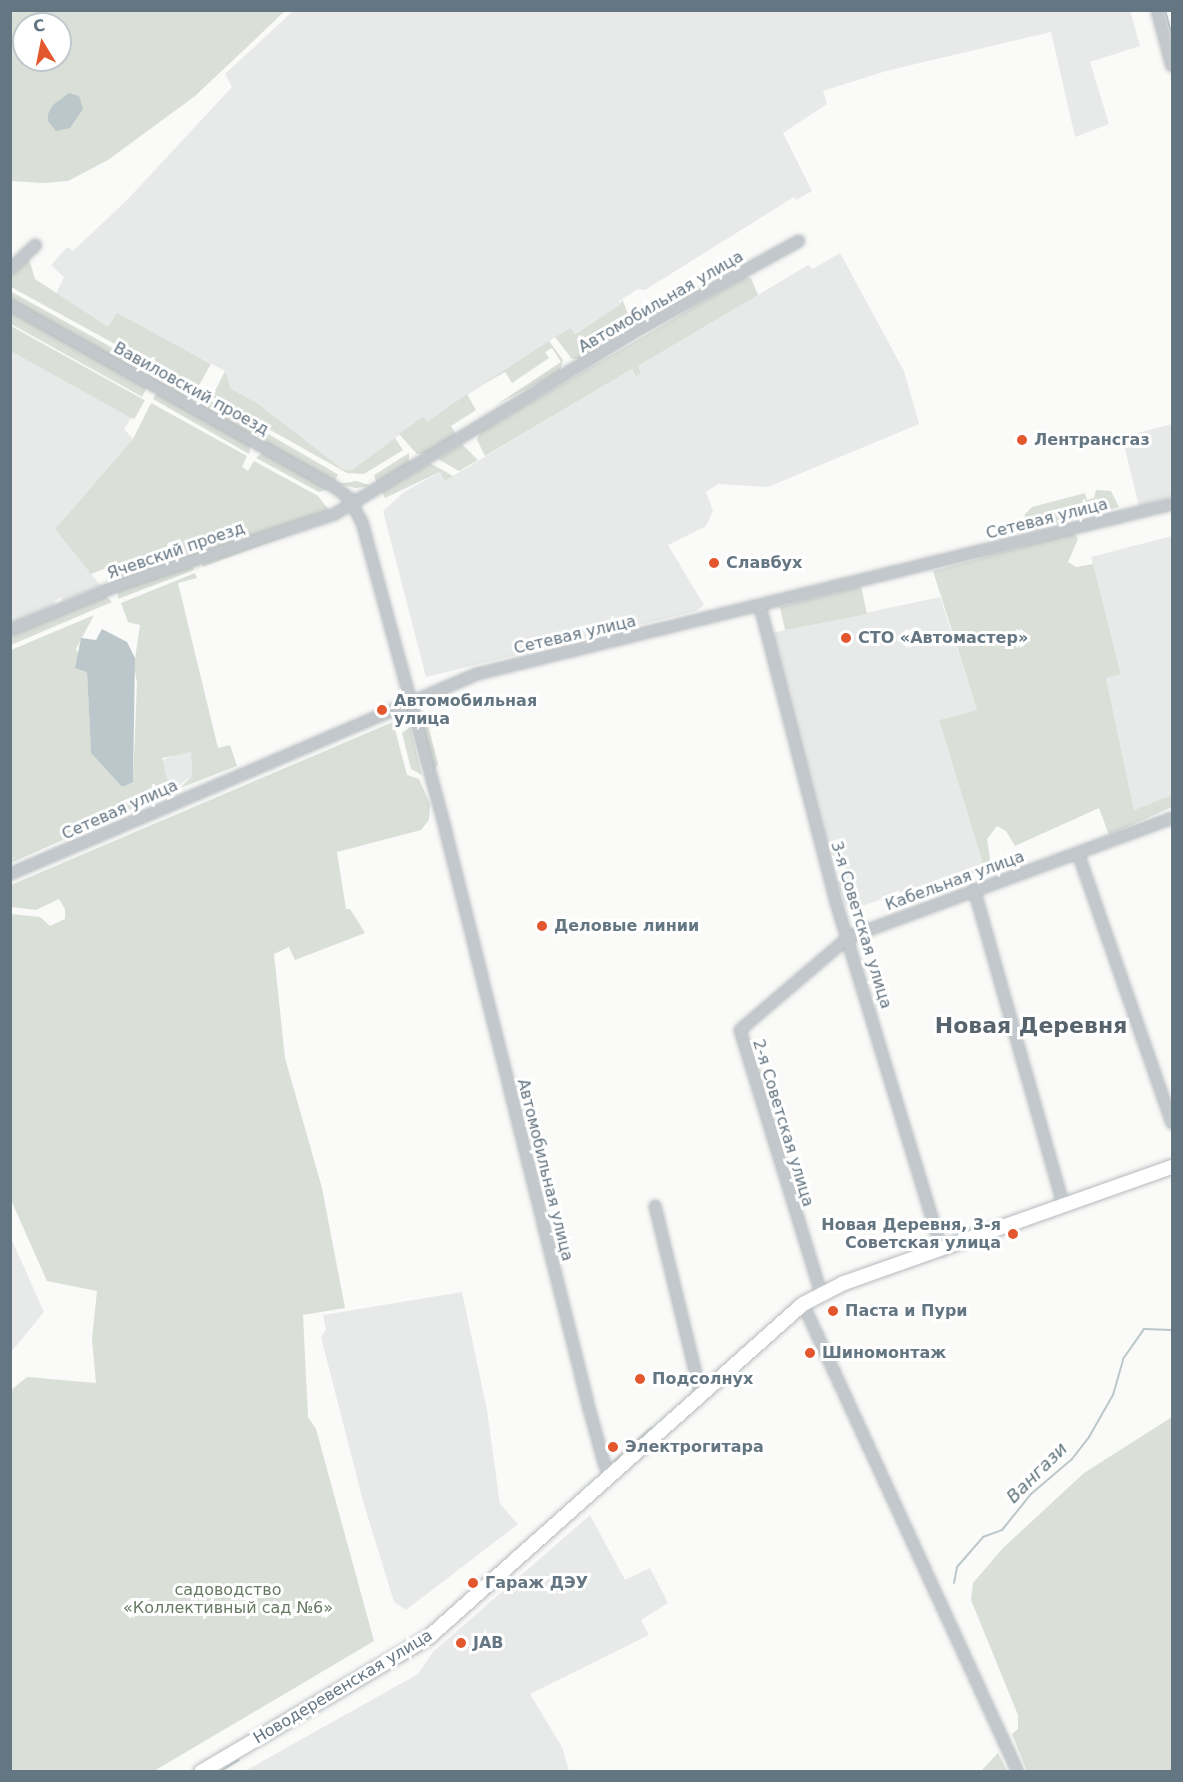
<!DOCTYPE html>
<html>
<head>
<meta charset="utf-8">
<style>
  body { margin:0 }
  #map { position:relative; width:1183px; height:1782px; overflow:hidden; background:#fafaf8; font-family:"DejaVu Sans",sans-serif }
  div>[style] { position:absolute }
  .built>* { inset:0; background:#e8e9e9 }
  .green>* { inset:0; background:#dadfd7; transform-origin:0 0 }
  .water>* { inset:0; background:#bbc7cb }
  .stream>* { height:2px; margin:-1px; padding:0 1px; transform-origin:1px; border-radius:1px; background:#bbc7cb }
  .roads { filter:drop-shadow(0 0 2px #b5babe) drop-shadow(0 0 2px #b5babe) }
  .minor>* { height:10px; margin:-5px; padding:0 5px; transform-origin:5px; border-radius:5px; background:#c3c8cc }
  .major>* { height:14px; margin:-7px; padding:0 7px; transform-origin:7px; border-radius:7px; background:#fff }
  .dots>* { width:16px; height:16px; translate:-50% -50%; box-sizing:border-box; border:3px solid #fff; border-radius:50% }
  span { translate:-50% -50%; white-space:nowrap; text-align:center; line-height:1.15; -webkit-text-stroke:6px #fff; paint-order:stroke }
  .street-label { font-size:16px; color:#657683 }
  .poi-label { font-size:16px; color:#657683; font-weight:700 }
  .left { translate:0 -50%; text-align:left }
  .right { translate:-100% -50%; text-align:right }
  .park-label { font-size:16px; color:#687a64 }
  .water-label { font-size:18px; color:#60757c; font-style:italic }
  .district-label { font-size:22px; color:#57646e; font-weight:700 }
  .frame { position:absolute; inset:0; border:12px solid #657683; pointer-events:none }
  .north { position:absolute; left:12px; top:12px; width:60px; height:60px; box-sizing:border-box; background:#fff; border:2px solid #c1c8cd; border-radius:50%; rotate:350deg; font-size:16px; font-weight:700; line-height:24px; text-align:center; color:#657683 }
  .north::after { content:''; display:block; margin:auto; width:21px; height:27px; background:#e4572e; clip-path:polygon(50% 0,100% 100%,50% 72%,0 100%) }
</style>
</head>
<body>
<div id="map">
  <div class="built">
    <div style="clip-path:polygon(1130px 10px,1140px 46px,1090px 62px,1109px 124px,1075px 137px,1051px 32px,886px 71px,823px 91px,827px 104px,783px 133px,812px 191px,796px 200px,794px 197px,645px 290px,638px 289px,619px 301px,621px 305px,574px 334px,569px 328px,427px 422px,422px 418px,352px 470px,342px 469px,322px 456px,257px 403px,231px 389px,225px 371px,117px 314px,109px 328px,56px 294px,64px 277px,51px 265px,67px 247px,73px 251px,127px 200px,232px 87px,225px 74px,293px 11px)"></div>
    <div style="clip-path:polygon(840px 253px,904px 371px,919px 424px,768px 487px,718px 484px,706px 492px,713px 511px,706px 526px,668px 545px,704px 605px,696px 611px,426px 677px,383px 511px,404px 492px,440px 472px,446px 480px,632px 369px,636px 375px,641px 372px,638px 366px,758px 295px,808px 265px,813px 269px)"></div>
    <div style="clip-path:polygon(10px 348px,132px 417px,124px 429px,133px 439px,55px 529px,101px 586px,63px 601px,61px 597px,54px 601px,55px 604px,11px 624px)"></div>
    <div style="clip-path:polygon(1172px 424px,1172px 497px,1139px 506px,1122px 437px)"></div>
    <div style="clip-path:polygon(1172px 536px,1172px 795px,1134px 810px,1106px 678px,1121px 673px,1091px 557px)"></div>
    <div style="clip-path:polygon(940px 597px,977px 710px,939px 720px,983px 864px,853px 909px,846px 907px,837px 882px,847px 873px,845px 865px,833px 862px,827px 846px,771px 633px)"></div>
    <div style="clip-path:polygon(187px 750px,191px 752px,192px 776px,170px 792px,160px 761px)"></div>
    <div style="clip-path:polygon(10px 1236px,44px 1312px,11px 1352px,10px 1352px)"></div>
    <div style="clip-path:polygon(462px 1292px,487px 1410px,500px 1504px,518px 1524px,406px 1610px,394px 1602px,363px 1501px,321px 1337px,326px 1330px,323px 1315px)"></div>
    <div style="clip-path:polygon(590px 1515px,625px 1580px,650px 1568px,668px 1603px,641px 1620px,649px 1635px,530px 1694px,562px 1747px,569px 1771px,245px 1771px,418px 1674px,433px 1652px)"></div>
  </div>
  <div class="green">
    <div style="clip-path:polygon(evenodd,10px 11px,285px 11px,195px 96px,108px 160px,68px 181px,43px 183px,11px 181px,10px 11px,24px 24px,60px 24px,60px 60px,24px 60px,24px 24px)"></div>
    <div style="clip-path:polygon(29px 259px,35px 279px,108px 327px,117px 313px,211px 364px,197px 389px,11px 287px,11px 276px)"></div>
    <div style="clip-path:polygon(745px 277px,751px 278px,758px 295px,638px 366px,641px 373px,636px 376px,632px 369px,485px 456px,477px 440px,480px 432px)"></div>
    <div style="left:10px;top:291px;width:212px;height:9px;rotate:29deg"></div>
    <div style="clip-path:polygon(622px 299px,633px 326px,579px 359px,572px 359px,555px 337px,570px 328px,575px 334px,620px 305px)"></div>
    <div style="left:10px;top:311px;width:157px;height:11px;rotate:29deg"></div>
    <div style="left:11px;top:326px;width:153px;height:22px;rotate:29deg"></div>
    <div style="clip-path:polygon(549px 341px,563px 360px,560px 371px,496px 405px,561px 362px,552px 348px,545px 352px,549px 358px,512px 383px,505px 372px,480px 386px)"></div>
    <div style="clip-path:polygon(225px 371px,231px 389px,257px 403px,342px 469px,352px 470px,395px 438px,403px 450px,364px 474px,347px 473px,212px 397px)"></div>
    <div style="clip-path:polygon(157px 393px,251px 445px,249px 454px,153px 399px)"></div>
    <div style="clip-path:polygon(467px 394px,476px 410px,451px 426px,456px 434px,426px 453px,417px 454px,399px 434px,423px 417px,427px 422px)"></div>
    <div style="left:204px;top:397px;width:155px;height:10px;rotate:30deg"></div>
    <div style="clip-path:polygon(151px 403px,247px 456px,242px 467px,248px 471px,254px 461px,318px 496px,329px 510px,115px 582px,109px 567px,91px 574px,55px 529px,133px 439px)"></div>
    <div style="clip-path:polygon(462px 444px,478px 460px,459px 471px,438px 459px)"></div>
    <div style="clip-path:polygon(264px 451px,328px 489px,319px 492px,256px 458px)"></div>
    <div style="clip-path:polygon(409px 453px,409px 464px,377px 484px,374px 475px)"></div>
    <div style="clip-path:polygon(430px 463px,453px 476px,445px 481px,440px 472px,385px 498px,382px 492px)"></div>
    <div style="clip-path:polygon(357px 481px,371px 486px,356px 488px,338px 484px)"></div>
    <div style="clip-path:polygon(1096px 490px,1111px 491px,1119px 507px,1031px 532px,1023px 527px,1025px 514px,1032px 507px,1085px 493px,1087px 500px,1094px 498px)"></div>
    <div style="clip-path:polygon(293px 533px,292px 534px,203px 567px,202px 562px)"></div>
    <div style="clip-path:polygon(1074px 533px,1078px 539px,1068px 562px,1076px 567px,1093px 564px,1121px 674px,1106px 678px,1134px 810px,1172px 795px,1172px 807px,1109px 835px,1099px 808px,1015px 846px,1006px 831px,997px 826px,987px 839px,990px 859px,985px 867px,971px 874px,969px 869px,983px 864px,939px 720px,977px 710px,933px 571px)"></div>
    <div style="clip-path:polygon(192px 565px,194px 570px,118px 599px,118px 590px)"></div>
    <div style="clip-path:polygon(195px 573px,197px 578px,178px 583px,218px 748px,230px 745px,237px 766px,180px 788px,192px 776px,191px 752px,162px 758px,170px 792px,11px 863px,11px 650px,94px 615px,76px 649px,87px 672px,91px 753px,122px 787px,133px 781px,137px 683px,134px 666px,140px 625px,128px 622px,121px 603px)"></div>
    <div style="clip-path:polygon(861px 586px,867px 614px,785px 630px,780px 607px)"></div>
    <div style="clip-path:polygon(106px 596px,112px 602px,11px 645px,11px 635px)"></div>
    <div style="clip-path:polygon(393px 722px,407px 775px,419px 779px,430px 804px,429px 820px,421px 830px,337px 852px,346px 909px,350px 909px,365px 933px,295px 960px,289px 947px,274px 954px,285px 1058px,322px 1188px,345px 1308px,303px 1315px,308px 1417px,316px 1429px,374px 1641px,154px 1771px,11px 1771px,11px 1390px,27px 1377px,96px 1383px,92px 1339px,97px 1291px,47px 1281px,11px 1200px,11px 914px,40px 917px,50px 926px,65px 919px,65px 909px,59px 899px,36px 910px,11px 907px,11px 885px)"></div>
    <div style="clip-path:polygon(419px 725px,428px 725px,438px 764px,434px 770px)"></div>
    <div style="clip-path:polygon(410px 727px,422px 775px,411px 769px,402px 733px)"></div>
    <div style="clip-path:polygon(1172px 1417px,1172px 1771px,1027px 1771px,1012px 1734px,1018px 1729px,1018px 1715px,971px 1600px,973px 1583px,1003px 1548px,1084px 1473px)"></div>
    <div style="clip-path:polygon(651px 1426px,652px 1430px,615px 1464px,612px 1461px)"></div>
    <div style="clip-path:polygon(998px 1753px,1007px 1771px,981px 1771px)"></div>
  </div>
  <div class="water">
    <div style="clip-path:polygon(69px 93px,79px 96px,83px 109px,70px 128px,56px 131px,48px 121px,48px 114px,53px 105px)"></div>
    <div style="clip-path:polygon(102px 629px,127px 642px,135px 658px,133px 782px,122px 787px,91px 753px,87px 672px,75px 668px,81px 638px,96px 640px)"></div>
  </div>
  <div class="stream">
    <div style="left:1165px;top:10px;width:28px;rotate:75deg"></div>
    <div style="left:954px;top:1583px;width:16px;rotate:-79deg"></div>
    <div style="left:957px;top:1567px;width:40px;rotate:-49deg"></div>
    <div style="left:983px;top:1537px;width:20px;rotate:-20deg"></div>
    <div style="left:1002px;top:1530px;width:46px;rotate:-51.1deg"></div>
    <div style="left:1031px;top:1494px;width:54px;rotate:-40.5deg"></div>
    <div style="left:1072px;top:1459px;width:28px;rotate:-52deg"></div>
    <div style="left:1089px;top:1437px;width:48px;rotate:-60.3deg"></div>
    <div style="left:1113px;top:1395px;width:37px;rotate:-74deg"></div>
    <div style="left:1123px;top:1359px;width:37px;rotate:-55deg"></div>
    <div style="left:1144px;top:1329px;width:28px;rotate:2deg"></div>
    <div style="left:219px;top:1772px;width:23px;rotate:-31deg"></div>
  </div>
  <div class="roads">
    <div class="minor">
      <div style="left:1157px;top:10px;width:58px;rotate:75deg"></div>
      <div style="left:10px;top:269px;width:35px;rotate:-43deg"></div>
      <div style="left:10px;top:305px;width:370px;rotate:29.3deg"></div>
      <div style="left:333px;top:486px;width:20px;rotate:37deg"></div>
      <div style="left:349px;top:498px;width:27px;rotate:62deg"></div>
      <div style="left:362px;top:522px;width:321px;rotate:74.8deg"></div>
      <div style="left:446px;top:832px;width:593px;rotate:76.06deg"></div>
      <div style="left:589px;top:1408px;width:60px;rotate:74.6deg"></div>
      <div style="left:605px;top:1466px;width:11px;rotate:45deg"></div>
      <div style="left:760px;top:606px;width:306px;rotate:75.6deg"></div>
      <div style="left:836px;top:902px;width:365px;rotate:73.1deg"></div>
      <div style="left:10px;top:630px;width:121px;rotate:-22.3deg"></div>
      <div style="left:122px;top:584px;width:224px;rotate:-18.2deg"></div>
      <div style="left:335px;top:514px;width:360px;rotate:-31.3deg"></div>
      <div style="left:643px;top:327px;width:178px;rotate:-28.9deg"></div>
      <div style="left:1078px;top:853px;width:286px;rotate:70.8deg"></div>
      <div style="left:10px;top:874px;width:508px;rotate:-23.18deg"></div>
      <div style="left:477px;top:674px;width:715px;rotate:-13.74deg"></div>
      <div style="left:974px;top:889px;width:330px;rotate:74.2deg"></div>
      <div style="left:655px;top:1206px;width:190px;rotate:76.3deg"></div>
      <div style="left:821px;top:1293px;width:275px;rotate:-107.1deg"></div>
      <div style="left:740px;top:1030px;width:143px;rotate:-40.5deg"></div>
      <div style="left:849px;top:937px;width:344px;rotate:-20.2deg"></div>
      <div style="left:803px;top:1304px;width:515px;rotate:65.33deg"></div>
    </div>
    <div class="major">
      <div style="left:201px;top:1772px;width:265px;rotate:-30.6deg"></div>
      <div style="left:429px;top:1637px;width:501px;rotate:-41.68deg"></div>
      <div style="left:803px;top:1304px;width:46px;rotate:-27.1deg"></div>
      <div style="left:844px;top:1283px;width:348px;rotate:-19.5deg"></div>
    </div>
  </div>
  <div class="dots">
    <div style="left:1022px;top:440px;background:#e4572e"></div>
    <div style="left:714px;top:563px;background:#e4572e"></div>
    <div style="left:846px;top:638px;background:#e4572e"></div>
    <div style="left:382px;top:710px;background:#e4572e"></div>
    <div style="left:542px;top:926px;background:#e4572e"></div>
    <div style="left:1013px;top:1234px;background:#e4572e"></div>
    <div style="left:833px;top:1311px;background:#e4572e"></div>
    <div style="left:810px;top:1353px;background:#e4572e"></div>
    <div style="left:640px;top:1379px;background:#e4572e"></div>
    <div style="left:613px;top:1447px;background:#e4572e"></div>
    <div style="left:473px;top:1583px;background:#e4572e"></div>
    <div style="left:461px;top:1643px;background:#e4572e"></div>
  </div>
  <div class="street-label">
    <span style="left:661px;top:302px;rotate:-30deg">Автомобильная улица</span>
    <span style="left:191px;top:389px;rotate:29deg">Вавиловский проезд</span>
    <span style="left:1047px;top:519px;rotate:-14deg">Сетевая улица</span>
    <span style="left:176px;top:551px;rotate:-19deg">Ячевский проезд</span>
    <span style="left:575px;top:635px;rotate:-13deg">Сетевая улица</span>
    <span style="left:120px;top:810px;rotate:-24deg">Сетевая улица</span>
    <span style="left:955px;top:881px;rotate:-20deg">Кабельная улица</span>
    <span style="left:861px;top:925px;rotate:73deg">3-я Советская улица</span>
    <span style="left:783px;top:1123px;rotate:73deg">2-я Советская улица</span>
    <span style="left:545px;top:1170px;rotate:76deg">Автомобильная улица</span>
    <span style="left:343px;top:1687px;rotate:-31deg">Новодеревенская улица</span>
  </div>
  <div class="poi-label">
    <span class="left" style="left:1034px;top:440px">Лентрансгаз</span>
    <span class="left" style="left:726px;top:563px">Славбух</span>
    <span class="left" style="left:858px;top:638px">СТО «Автомастер»</span>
    <span class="left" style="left:394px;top:710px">Автомобильная<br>улица</span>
    <span class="left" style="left:554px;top:926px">Деловые линии</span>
    <span class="right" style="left:1001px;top:1234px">Новая Деревня, 3-я<br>Советская улица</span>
    <span class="left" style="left:845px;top:1311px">Паста и Пури</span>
    <span class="left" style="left:822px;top:1353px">Шиномонтаж</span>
    <span class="left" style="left:652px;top:1379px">Подсолнух</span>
    <span class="left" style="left:625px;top:1447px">Электрогитара</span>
    <span class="left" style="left:485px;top:1583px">Гараж ДЭУ</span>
    <span class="left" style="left:473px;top:1643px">JAB</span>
  </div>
  <div class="park-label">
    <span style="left:228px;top:1599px">садоводство<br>«Коллективный сад №6»</span>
  </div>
  <div class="water-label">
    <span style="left:1037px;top:1473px;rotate:-45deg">Вангази</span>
  </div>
  <div class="district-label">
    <span style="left:1031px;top:1026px">Новая Деревня</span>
  </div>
  <div class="frame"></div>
  <div class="north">С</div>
</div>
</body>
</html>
